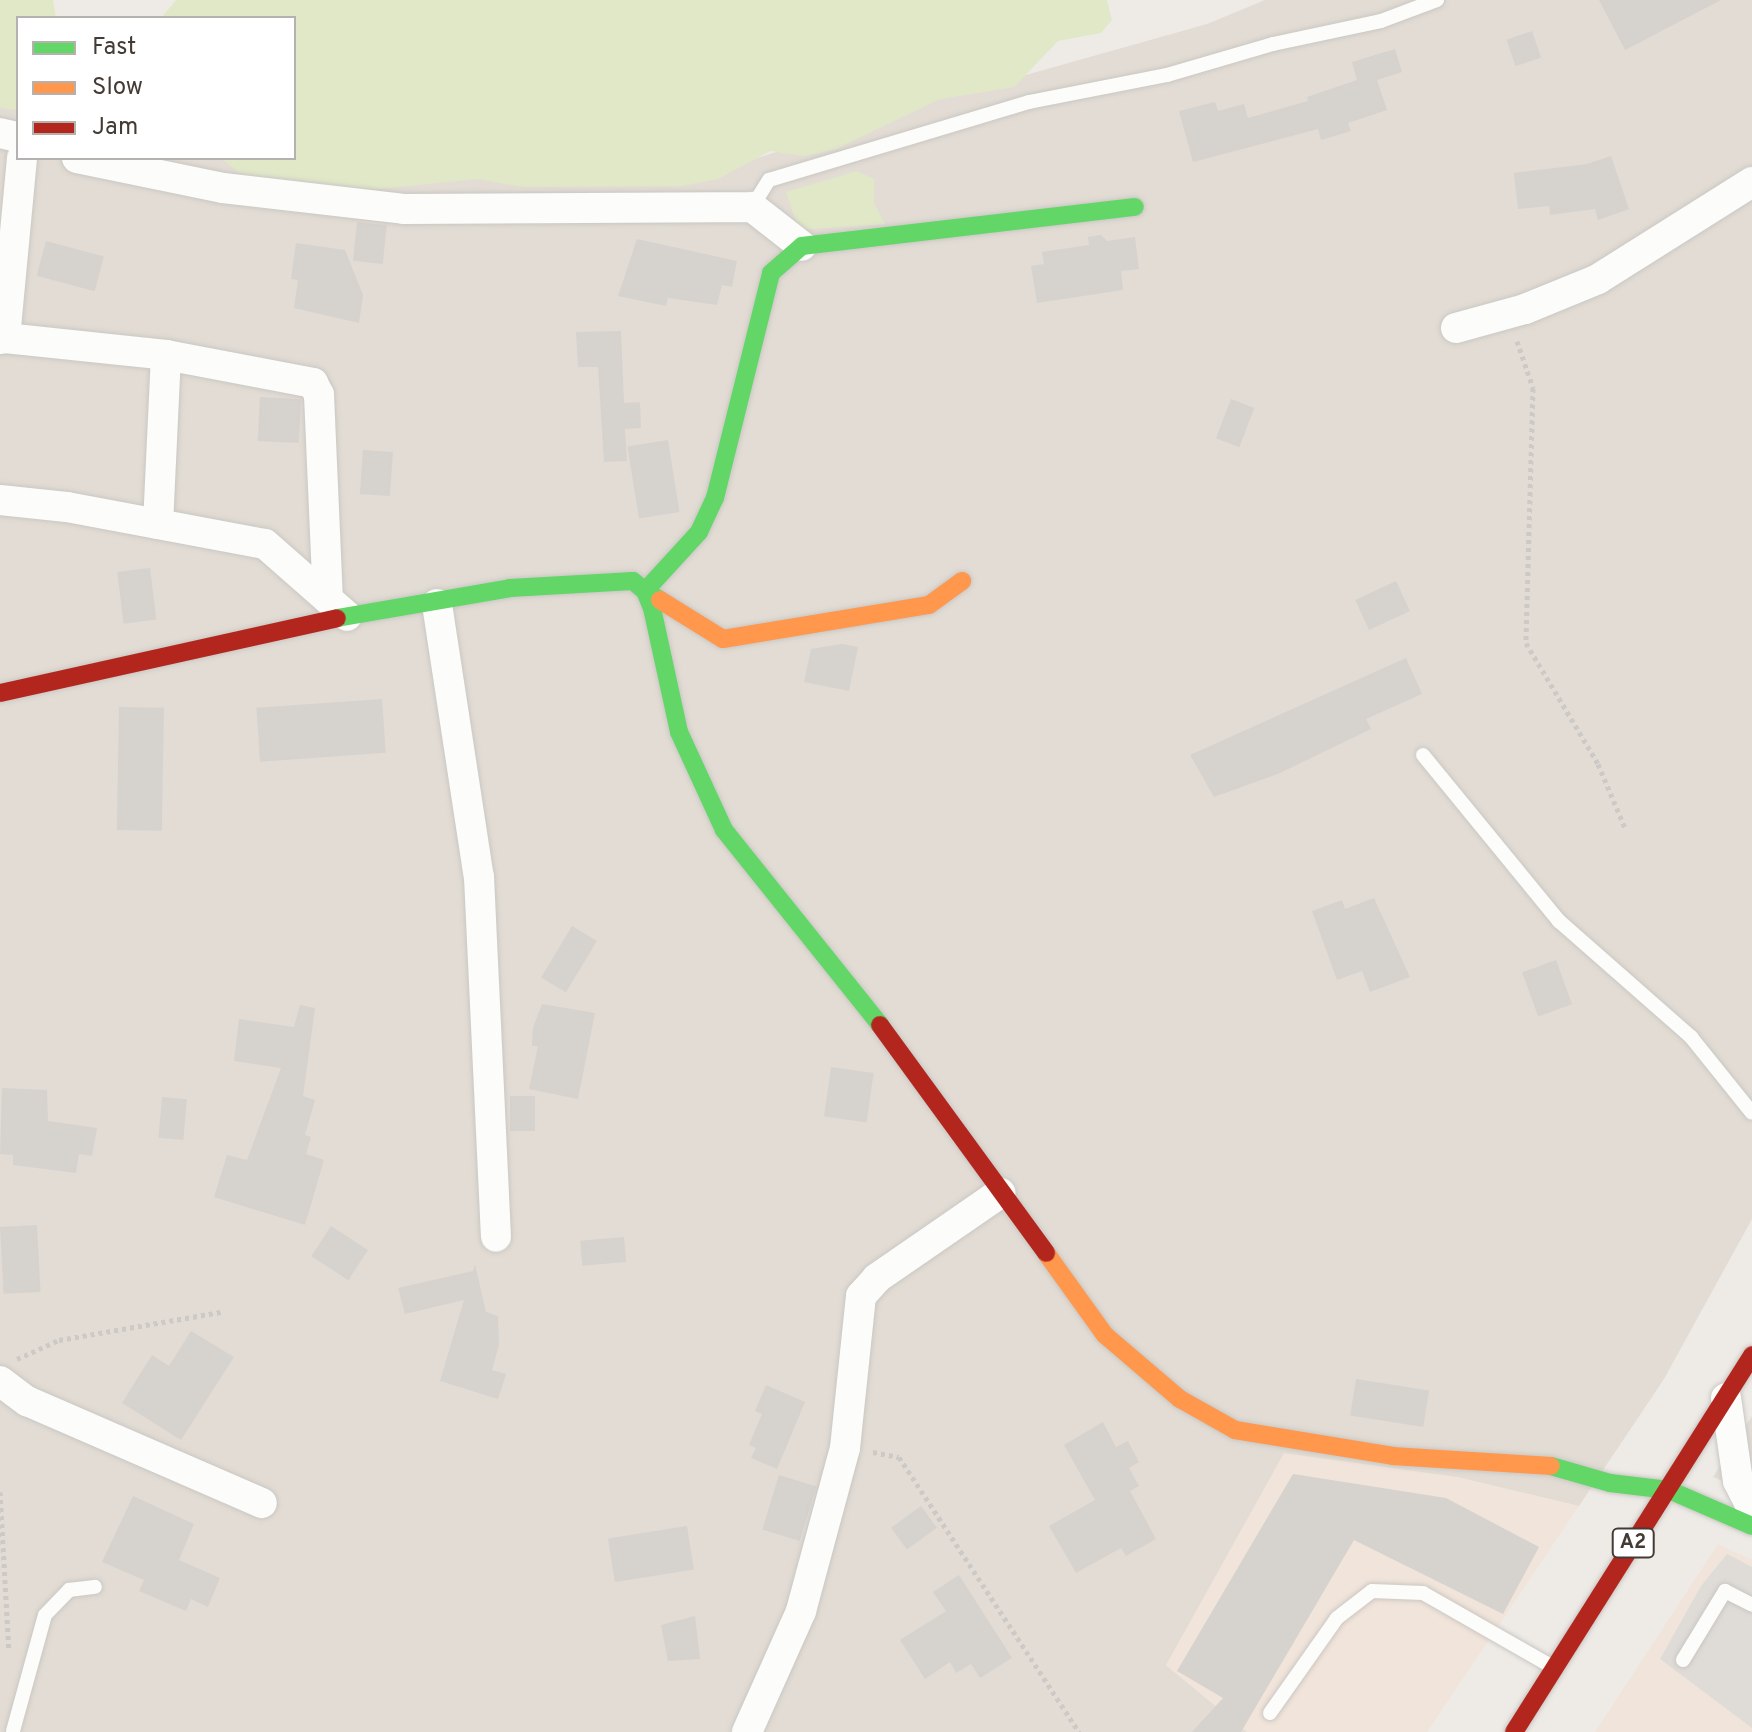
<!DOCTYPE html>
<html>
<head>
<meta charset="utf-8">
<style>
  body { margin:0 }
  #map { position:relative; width:1752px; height:1732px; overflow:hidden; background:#eeebe7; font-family:Overpass,sans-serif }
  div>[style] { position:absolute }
  .residential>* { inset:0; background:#e2dcd4 }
  .commercial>* { inset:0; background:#f1e4da }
  .green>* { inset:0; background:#e1e8c8 }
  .parking>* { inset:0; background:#dfdcd8 }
  .building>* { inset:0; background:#d6d2ce; transform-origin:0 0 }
  .path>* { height:5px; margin-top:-2.5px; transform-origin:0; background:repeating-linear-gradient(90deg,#ccc9c6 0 4px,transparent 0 8px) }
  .roads { filter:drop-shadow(0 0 2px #cac7c3) drop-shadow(0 0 2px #cac7c3) }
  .lane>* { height:14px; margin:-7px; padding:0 7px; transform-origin:7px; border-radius:7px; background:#fcfcfb }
  .street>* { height:30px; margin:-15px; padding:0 15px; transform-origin:15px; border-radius:15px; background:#fcfcfb }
  .fast>* { height:18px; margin:-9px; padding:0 9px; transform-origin:9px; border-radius:9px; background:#63d668 }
  .slow>* { height:18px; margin:-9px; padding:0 9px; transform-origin:9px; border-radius:9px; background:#ff974d }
  .jam>* { height:18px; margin:-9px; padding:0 9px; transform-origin:9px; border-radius:9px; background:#b3261e }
  span { translate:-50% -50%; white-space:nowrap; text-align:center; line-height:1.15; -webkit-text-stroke:8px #fff; paint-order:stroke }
  .shield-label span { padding:2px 6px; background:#fff; border:2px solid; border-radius:6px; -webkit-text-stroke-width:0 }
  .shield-label { font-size:20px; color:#433b34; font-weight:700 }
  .legend { position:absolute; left:16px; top:16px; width:280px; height:144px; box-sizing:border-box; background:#fff; border:2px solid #b4b1ae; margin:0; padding:10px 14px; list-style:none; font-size:24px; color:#433b34 }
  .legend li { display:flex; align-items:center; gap:16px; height:40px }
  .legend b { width:40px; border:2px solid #b4b1ae }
</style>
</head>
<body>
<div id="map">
  <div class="residential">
    <div style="clip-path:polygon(1265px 0,1752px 0,1752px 1219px,1664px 1379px,1579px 1506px,1457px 1477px,1166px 1665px,1247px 1732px,0 1732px,0 102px,18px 104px,18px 158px,751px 160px,940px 99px,1207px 24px)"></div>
    <div style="clip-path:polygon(1752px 1416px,1752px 1494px,1713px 1477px)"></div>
  </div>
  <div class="commercial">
    <div style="clip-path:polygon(1284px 1453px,1457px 1477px,1579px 1506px,1427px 1732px,1247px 1732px,1166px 1665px)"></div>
    <div style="clip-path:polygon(1718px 1544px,1752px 1560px,1752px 1732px,1595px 1732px)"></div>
  </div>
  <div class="green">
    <div style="clip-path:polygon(0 0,53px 0,56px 18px,18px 18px,18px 110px,0 108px)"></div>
    <div style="clip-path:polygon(176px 0,1107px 0,1112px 20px,1101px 33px,1058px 41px,1014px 87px,940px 99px,836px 149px,805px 156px,770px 151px,718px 179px,681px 186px,523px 187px,477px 179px,358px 191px,242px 175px,221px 158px,294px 158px,294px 18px,161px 18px)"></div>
    <div style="clip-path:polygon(857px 171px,874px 179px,874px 203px,885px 224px,799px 230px,786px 192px)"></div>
  </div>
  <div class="parking">
    <div style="clip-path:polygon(1727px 1554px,1752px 1567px,1752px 1728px,1660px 1659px,1701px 1586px)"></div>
  </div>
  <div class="building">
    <div style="clip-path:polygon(1599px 0,1721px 0,1625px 50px)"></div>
    <div style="left:1532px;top:31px;width:28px;height:27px;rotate:71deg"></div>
    <div style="clip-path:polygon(1395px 49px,1402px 72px,1377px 80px,1387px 110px,1348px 123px,1351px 131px,1321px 140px,1318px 129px,1193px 162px,1179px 111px,1215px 102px,1218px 111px,1244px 104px,1248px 118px,1308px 101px,1307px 97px,1357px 80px,1352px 62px)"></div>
    <div style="clip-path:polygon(1611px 156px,1629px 209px,1598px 220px,1595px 209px,1550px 215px,1549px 206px,1518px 209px,1514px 173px,1587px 164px)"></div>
    <div style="left:357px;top:222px;width:30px;height:39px;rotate:6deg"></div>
    <div style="clip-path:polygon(1101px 235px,1107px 241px,1135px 237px,1139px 269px,1121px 271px,1123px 290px,1037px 303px,1031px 266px,1044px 264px,1042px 252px,1089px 245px,1088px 237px)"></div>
    <div style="clip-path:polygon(637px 239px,737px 261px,732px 287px,722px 285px,717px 305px,668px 298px,666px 306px,618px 296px)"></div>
    <div style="left:46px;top:241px;width:60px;height:36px;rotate:15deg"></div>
    <div style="clip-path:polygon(296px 243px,345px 250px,363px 295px,359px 323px,294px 308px,298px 280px,291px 279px)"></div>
    <div style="clip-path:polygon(621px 331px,624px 403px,640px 402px,641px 428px,625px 429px,627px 461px,604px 462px,598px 367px,578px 367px,576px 332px)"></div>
    <div style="left:260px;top:397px;width:41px;height:44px;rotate:3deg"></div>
    <div style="left:1231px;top:399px;width:25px;height:42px;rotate:21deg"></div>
    <div style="left:668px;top:440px;width:73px;height:41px;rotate:81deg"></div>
    <div style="left:363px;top:450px;width:30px;height:44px;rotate:4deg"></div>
    <div style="left:150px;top:568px;width:52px;height:33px;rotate:83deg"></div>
    <div style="left:1396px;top:581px;width:33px;height:45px;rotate:65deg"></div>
    <div style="clip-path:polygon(842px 644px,858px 647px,849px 691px,804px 682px,811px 649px)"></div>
    <div style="clip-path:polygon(1406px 658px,1422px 694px,1366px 719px,1371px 729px,1280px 773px,1214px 797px,1190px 755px)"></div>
    <div style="left:382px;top:699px;width:54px;height:126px;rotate:86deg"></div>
    <div style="left:119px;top:707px;width:45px;height:123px;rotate:1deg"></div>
    <div style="clip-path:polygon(1374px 898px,1410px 977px,1370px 992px,1362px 971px,1337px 980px,1312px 911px,1342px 900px,1345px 909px)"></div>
    <div style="left:572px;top:926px;width:29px;height:60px;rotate:31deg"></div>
    <div style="left:1556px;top:960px;width:47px;height:36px;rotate:70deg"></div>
    <div style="clip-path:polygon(542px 1004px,595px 1013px,578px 1099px,529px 1089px,538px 1046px,532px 1046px,533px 1028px)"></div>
    <div style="clip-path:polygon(300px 1005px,315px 1008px,303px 1096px,315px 1100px,305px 1135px,311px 1137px,306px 1154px,324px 1160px,305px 1225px,214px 1197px,227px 1155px,247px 1160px,281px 1068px,234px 1061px,239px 1019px,294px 1027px)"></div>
    <div style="left:831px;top:1067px;width:43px;height:50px;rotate:8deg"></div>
    <div style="clip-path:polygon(2px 1088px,47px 1090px,48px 1121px,97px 1128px,92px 1156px,79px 1154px,76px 1173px,13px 1165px,13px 1155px,0 1154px)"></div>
    <div style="left:510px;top:1096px;width:25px;height:35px"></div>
    <div style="left:162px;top:1097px;width:25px;height:41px;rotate:5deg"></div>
    <div style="left:37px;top:1225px;width:67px;height:37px;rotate:87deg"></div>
    <div style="left:331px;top:1226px;width:44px;height:36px;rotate:33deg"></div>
    <div style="left:624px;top:1237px;width:25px;height:44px;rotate:85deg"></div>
    <div style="clip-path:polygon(475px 1264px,486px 1312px,498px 1316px,499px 1345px,492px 1370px,506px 1374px,498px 1399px,440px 1381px,464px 1300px,405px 1314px,398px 1288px,473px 1271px)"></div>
    <div style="clip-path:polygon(191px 1331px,234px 1357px,181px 1440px,122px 1403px,152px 1355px,169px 1366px)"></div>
    <div style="left:1356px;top:1379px;width:74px;height:37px;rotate:9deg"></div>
    <div style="clip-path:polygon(766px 1385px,805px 1402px,777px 1469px,751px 1458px,756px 1448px,749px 1445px,762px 1414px,755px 1411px)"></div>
    <div style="clip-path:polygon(1103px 1422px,1116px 1447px,1128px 1441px,1139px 1462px,1129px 1468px,1139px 1486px,1130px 1491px,1156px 1539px,1126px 1556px,1121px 1548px,1076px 1573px,1049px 1526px,1095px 1500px,1064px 1445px)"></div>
    <div style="clip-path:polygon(1293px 1474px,1446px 1498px,1539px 1547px,1503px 1614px,1354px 1540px,1241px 1732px,1192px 1732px,1223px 1698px,1177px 1671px)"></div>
    <div style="left:779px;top:1475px;width:39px;height:57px;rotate:17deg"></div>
    <div style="clip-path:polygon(133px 1496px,194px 1524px,179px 1560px,220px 1578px,208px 1607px,191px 1599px,186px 1611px,139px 1591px,144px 1580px,102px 1562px)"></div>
    <div style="left:921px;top:1506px;width:27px;height:37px;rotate:54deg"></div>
    <div style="left:687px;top:1526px;width:44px;height:80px;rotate:81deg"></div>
    <div style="clip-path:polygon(959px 1575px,1012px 1658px,980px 1678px,971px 1664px,956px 1673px,950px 1662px,925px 1679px,900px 1640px,946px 1611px,933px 1592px)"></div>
    <div style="clip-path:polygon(695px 1616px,700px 1659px,668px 1661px,661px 1625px)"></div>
  </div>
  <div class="path">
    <div style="left:1517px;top:341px;width:50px;rotate:71.2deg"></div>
    <div style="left:1533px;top:388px;width:255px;rotate:91.6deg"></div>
    <div style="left:1526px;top:643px;width:141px;rotate:59.2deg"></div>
    <div style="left:1598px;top:764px;width:69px;rotate:67.1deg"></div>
    <div style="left:17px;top:1359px;width:46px;rotate:-24.3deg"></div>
    <div style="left:59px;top:1340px;width:164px;rotate:-9.8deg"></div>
    <div style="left:873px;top:1452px;width:26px;rotate:11deg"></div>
    <div style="left:899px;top:1457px;width:329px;rotate:56.8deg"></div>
    <div style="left:0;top:1492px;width:159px;rotate:86.8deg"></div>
  </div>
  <div class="roads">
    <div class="lane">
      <div style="left:752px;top:207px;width:32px;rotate:-58deg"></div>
      <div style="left:769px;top:180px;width:271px;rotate:-16.7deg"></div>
      <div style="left:1029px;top:102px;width:141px;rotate:-11.1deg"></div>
      <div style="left:1167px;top:75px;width:110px;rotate:-16.3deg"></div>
      <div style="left:1273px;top:44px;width:110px;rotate:-12deg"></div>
      <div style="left:1381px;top:21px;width:60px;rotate:-20.6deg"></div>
      <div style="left:1423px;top:755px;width:215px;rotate:50.7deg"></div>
      <div style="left:1559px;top:921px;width:176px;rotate:41.3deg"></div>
      <div style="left:1691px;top:1037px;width:97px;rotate:51.2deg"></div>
      <div style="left:1683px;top:1660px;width:81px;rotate:-58.7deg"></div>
      <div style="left:1725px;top:1591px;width:30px;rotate:27deg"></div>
      <div style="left:1270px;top:1713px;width:116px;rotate:-54.8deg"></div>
      <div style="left:1337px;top:1618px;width:44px;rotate:-37.6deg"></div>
      <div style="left:1372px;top:1591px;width:51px;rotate:2.2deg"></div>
      <div style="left:1423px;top:1593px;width:147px;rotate:29.7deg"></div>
      <div style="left:13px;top:1731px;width:120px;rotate:-74.6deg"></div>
      <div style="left:45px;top:1615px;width:35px;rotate:-46deg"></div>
      <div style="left:69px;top:1590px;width:26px;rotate:-7deg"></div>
    </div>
    <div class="street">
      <div style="left:0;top:133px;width:18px;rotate:13deg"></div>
      <div style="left:77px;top:158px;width:149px;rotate:11.6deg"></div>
      <div style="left:223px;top:188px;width:182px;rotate:6.6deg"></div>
      <div style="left:404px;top:209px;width:348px;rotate:-0.3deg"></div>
      <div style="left:752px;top:207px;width:63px;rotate:38deg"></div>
      <div style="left:1456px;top:328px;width:72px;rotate:-15.4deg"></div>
      <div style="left:1525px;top:309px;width:79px;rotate:-22.3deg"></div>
      <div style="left:1598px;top:279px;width:182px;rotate:-32.2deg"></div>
      <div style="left:5px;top:338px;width:162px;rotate:6deg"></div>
      <div style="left:166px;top:355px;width:169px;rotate:92.7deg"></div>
      <div style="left:0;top:339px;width:5px;rotate:-11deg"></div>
      <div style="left:5px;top:338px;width:181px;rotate:-84.6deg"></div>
      <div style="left:166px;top:355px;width:150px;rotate:10.8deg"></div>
      <div style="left:313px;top:383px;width:13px;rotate:63deg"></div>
      <div style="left:319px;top:395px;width:204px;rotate:87.5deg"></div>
      <div style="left:0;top:500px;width:67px;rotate:6deg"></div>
      <div style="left:67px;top:507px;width:201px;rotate:10.6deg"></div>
      <div style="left:265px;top:544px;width:109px;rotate:41.3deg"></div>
      <div style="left:437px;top:604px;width:276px;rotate:81.3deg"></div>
      <div style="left:479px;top:877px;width:360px;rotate:87.3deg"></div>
      <div style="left:0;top:1381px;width:34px;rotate:37deg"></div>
      <div style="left:27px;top:1401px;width:256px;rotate:23.5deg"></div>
      <div style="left:1726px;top:1398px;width:84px;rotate:81.8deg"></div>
      <div style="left:1738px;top:1481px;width:31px;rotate:63deg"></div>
      <div style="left:747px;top:1732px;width:133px;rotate:-65.9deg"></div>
      <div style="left:801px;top:1611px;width:169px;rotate:-74.9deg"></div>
      <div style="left:845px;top:1448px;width:153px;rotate:-84deg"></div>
      <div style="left:861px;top:1296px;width:24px;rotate:-48deg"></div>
      <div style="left:877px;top:1278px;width:150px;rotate:-34.6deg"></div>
    </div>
    <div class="fast">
      <div style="left:660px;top:600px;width:17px;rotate:-149deg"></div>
      <div style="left:645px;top:591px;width:80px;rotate:-47.5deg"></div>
      <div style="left:699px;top:532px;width:38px;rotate:-65deg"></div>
      <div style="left:715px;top:498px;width:232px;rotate:-76deg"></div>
      <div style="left:771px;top:273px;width:41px;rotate:-41.1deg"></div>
      <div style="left:802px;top:246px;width:335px;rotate:-6.7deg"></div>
      <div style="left:337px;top:618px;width:176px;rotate:-9.8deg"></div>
      <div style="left:510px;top:588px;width:123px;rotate:-3.3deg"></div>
      <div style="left:633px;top:581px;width:16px;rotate:40deg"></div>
      <div style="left:645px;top:591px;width:18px;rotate:68deg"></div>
      <div style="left:652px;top:608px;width:127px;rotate:77.7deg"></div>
      <div style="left:679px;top:732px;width:108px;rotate:65.3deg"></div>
      <div style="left:724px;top:830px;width:250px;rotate:51.3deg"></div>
      <div style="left:1551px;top:1466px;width:61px;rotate:16.1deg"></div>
      <div style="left:1610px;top:1483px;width:59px;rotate:6.8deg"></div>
      <div style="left:1669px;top:1490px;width:90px;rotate:23.4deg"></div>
    </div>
    <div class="slow">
      <div style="left:660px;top:600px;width:74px;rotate:31.8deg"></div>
      <div style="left:723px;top:639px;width:209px;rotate:-9.4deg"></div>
      <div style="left:929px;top:605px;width:41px;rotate:-36deg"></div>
      <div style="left:1046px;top:1253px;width:101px;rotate:54.3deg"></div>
      <div style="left:1105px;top:1335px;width:99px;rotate:40.5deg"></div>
      <div style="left:1180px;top:1399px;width:63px;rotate:29.4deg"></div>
      <div style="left:1235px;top:1430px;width:160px;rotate:9.3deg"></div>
      <div style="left:1393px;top:1456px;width:158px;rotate:3.6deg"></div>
    </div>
    <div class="jam">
      <div style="left:0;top:693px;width:345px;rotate:-12.5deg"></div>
      <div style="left:880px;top:1025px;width:282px;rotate:53.9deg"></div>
      <div style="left:1514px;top:1732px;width:446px;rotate:-57.7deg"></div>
    </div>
  </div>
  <div class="shield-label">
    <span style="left:1633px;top:1543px">A2</span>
  </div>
  <ul class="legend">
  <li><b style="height:10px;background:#63d668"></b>Fast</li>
  <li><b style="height:10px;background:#ff974d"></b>Slow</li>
  <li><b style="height:10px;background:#b3261e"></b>Jam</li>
  </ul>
</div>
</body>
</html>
